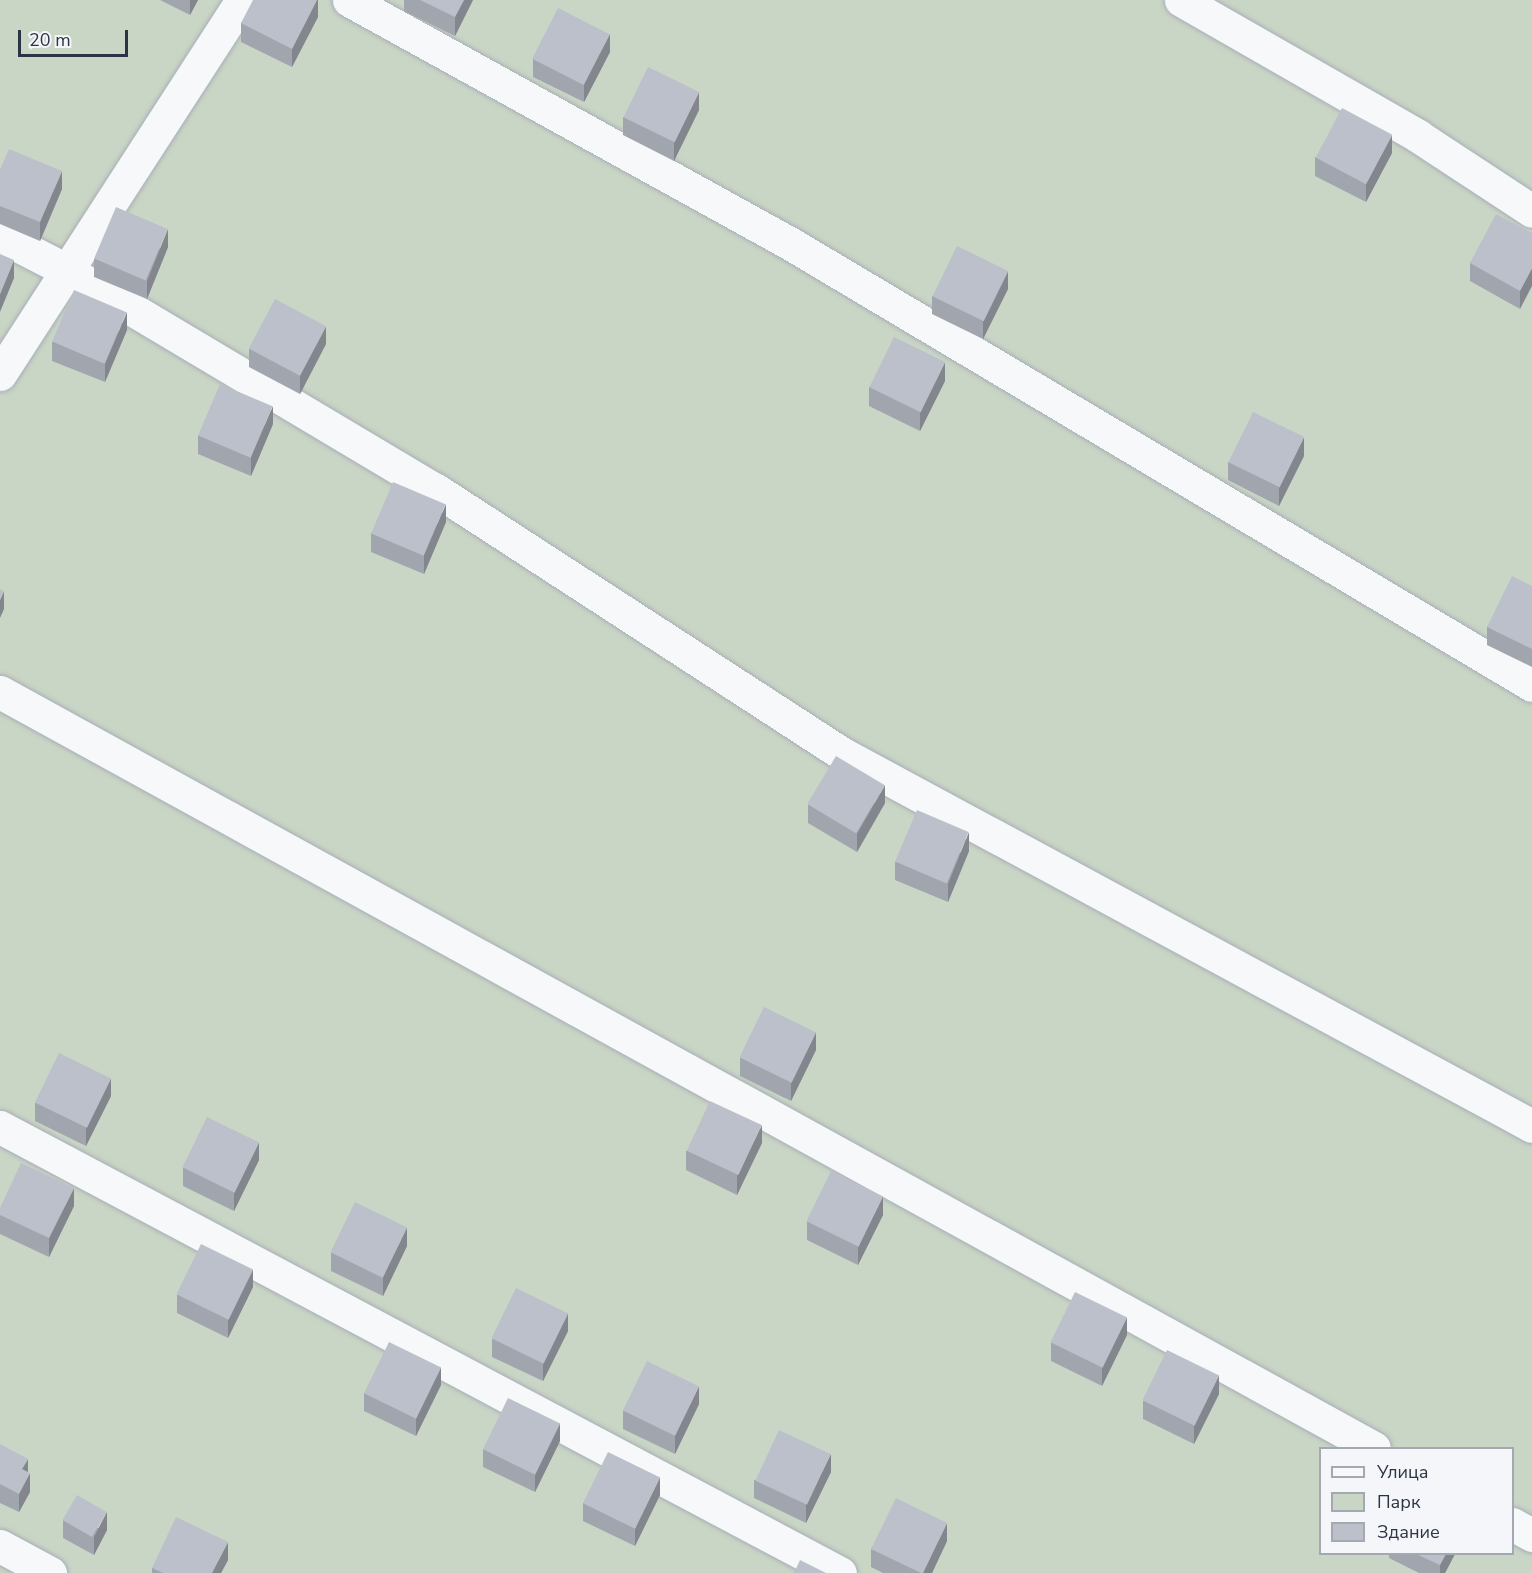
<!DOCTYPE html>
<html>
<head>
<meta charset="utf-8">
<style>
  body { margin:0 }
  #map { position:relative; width:1532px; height:1573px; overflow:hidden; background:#e4e7ec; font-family:"Nunito Sans",sans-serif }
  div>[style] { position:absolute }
  .green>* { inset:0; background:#c9d6c5 }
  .roads { filter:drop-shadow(0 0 2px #a9aeb7) drop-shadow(0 0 2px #a9aeb7) }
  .street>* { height:33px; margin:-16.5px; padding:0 16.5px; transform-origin:16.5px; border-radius:16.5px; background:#f7f8fa }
  .wall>* { inset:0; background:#a1a5ae }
  .shaded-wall>* { inset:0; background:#83868d }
  .building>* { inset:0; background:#bbc0ca; transform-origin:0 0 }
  span { translate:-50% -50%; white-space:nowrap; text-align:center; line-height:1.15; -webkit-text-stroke:4.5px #f4f6f9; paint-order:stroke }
  .legend { position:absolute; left:1319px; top:1447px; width:195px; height:108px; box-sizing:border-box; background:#f4f6f9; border:2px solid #a4a8b1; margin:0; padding:8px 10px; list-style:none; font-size:18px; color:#2b3445 }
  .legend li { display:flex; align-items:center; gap:12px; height:30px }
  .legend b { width:30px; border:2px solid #a4a8b1 }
  .scale { position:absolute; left:18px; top:30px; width:110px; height:27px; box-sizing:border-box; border:3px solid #2b3445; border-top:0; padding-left:8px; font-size:18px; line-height:21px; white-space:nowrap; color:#2b3445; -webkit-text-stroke:4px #f4f6f9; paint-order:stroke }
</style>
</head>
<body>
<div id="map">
  <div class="green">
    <div style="clip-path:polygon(evenodd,0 0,1532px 0,1532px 1573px,0 1573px,0 0,1320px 1448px,1512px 1448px,1512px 1554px,1320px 1554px,1320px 1448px)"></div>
  </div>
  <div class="roads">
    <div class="street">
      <div style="left:349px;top:0;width:505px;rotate:28.9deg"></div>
      <div style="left:791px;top:244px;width:862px;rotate:30.76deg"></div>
      <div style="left:1181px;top:0;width:273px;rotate:29.8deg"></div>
      <div style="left:1418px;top:136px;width:136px;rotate:33.3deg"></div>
      <div style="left:0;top:236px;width:76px;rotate:27.2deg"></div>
      <div style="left:68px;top:271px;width:428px;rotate:30.8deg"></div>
      <div style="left:436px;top:490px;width:483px;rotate:33deg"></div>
      <div style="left:841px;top:753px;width:785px;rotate:28.36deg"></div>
      <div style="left:0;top:374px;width:445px;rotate:-57.1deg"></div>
      <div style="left:0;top:692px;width:1568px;rotate:28.82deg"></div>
      <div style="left:0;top:1127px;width:951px;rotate:27.97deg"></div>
      <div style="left:1512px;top:1524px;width:23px;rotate:29deg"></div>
      <div style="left:0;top:1546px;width:57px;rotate:28.4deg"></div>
    </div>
  </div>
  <div class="wall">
    <div style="clip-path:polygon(160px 0,198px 0,190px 15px)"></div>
    <div style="clip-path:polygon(318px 0,318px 17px,292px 67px,241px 42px,241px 23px)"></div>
    <div style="clip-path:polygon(404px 0,473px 0,455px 36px,404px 11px)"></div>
    <div style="clip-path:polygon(610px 52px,584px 102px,533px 77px,533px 59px)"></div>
    <div style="clip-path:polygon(699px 110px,674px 161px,623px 135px,623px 117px)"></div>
    <div style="clip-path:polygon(1392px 153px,1366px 202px,1315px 176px,1315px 157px)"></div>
    <div style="clip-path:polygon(0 170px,62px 189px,40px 241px,0 224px)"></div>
    <div style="clip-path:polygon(1532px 233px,1520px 309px,1470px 281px,1470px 263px)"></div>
    <div style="clip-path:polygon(168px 247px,147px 299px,94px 277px,94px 259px)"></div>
    <div style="clip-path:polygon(1008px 289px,983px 339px,932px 314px,932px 296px)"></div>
    <div style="clip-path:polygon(127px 330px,105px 382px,52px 361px,52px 342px)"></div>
    <div style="clip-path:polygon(326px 344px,300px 394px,249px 367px,249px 349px)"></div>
    <div style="clip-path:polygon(945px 381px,920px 431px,869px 406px,869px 387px)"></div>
    <div style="clip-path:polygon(273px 424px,251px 476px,198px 454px,198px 435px)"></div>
    <div style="clip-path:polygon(1304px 456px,1279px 506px,1228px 480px,1228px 462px)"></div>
    <div style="clip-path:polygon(446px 522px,424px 574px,371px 552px,371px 533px)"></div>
    <div style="clip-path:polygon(1532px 586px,1532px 667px,1487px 645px,1487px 627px)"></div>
    <div style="clip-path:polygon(885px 803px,857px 852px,808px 823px,808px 805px)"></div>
    <div style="clip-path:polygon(969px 851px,948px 902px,895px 880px,895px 862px)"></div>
    <div style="clip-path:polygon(816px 1050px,791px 1101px,740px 1076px,740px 1058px)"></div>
    <div style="clip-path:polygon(111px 1096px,86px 1146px,35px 1121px,35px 1103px)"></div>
    <div style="clip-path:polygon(762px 1143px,737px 1195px,686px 1170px,686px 1151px)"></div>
    <div style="clip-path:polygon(259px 1160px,234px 1211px,183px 1186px,183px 1168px)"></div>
    <div style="clip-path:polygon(74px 1206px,49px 1257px,0 1234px,0 1208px)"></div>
    <div style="clip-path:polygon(883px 1215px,858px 1265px,807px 1240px,807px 1222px)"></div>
    <div style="clip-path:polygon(407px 1246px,383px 1296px,331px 1271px,331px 1253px)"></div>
    <div style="clip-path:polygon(253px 1287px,228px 1338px,177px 1313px,177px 1295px)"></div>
    <div style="clip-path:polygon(568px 1331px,543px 1381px,492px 1357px,492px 1339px)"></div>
    <div style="clip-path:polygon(1127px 1335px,1102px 1386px,1051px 1361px,1051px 1343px)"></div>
    <div style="clip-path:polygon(441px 1385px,416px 1436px,364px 1411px,364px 1393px)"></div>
    <div style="clip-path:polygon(1219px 1394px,1194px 1444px,1143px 1419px,1143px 1401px)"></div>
    <div style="clip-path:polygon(699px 1404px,675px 1454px,623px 1429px,623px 1411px)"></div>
    <div style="clip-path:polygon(560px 1441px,535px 1492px,483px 1467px,483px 1449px)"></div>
    <div style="clip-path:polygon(0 1444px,28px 1472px,30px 1492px,19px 1512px,0 1503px)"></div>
    <div style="clip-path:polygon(831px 1472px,806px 1523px,754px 1498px,754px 1480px)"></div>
    <div style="clip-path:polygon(660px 1495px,635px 1546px,583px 1521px,583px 1503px)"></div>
    <div style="clip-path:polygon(63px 1520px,107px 1530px,94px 1555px,63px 1538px)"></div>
    <div style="clip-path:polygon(947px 1541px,932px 1573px,883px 1573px,871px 1567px,871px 1549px)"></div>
    <div style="clip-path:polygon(1389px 1554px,1455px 1554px,1445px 1573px,1419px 1573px,1389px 1558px)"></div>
    <div style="clip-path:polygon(228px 1560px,221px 1573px,152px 1573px,152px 1568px)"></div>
  </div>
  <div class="shaded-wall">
    <div style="clip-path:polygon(190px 0,198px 0,190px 15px)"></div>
    <div style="clip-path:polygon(317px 0,318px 0,318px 17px,292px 67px,292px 49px)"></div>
    <div style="clip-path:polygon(464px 0,473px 0,455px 36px,455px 17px)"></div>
    <div style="clip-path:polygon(610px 34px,610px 52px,584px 102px,584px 84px)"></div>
    <div style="clip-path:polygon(699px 92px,699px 110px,674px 161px,674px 143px)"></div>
    <div style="clip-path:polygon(1392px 135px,1392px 153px,1366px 202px,1366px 184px)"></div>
    <div style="clip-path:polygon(62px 171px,62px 189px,40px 241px,40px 222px)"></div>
    <div style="clip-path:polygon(168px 229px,168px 247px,147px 299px,147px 281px)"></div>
    <div style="clip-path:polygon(14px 260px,14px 278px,0 312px,0 294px)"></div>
    <div style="clip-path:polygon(1532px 268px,1532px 286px,1520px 309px,1520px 291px)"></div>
    <div style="clip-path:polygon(1008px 271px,1008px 289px,983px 339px,983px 321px)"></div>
    <div style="clip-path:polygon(127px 312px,127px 330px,105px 382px,105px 364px)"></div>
    <div style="clip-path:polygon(326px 326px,326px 344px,300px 394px,300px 376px)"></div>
    <div style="clip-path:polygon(945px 362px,945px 381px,920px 431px,920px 413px)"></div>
    <div style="clip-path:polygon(273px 406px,273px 424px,251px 476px,251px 457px)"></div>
    <div style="clip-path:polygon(1304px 437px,1304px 456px,1279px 506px,1279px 488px)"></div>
    <div style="clip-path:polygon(446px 504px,446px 522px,424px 574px,424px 555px)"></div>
    <div style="clip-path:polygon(4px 591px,4px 609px,0 618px,0 600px)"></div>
    <div style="clip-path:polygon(885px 785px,885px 803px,857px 852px,857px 834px)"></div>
    <div style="clip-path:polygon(969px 832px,969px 851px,948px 902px,948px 884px)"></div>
    <div style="clip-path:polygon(816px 1032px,816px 1050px,791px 1101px,791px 1083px)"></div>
    <div style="clip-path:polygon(111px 1078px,111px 1096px,86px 1146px,86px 1128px)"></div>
    <div style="clip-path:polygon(762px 1125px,762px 1143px,737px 1195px,737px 1176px)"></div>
    <div style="clip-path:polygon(259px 1142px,259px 1160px,234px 1211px,234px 1193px)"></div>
    <div style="clip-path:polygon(74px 1188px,74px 1206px,49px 1257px,49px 1238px)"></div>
    <div style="clip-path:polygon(883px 1196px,883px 1215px,858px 1265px,858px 1247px)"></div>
    <div style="clip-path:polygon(407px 1227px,407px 1246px,383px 1296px,383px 1278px)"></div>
    <div style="clip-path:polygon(253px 1269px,253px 1287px,228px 1338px,228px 1320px)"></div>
    <div style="clip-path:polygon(568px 1313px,568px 1331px,543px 1381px,543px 1363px)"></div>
    <div style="clip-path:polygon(1127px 1317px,1127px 1335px,1102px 1386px,1102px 1367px)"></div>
    <div style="clip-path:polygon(441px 1367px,441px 1385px,416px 1436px,416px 1417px)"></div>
    <div style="clip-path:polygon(1219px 1375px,1219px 1394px,1194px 1444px,1194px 1426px)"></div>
    <div style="clip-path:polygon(699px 1386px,699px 1404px,675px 1454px,675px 1436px)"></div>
    <div style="clip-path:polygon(560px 1423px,560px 1441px,535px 1492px,535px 1473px)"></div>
    <div style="clip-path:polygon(831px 1454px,831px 1472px,806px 1523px,806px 1505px)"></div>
    <div style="clip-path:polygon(28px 1459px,28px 1477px,22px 1469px)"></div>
    <div style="clip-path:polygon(30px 1473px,30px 1492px,19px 1512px,19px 1494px)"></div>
    <div style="clip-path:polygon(660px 1477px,660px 1495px,635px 1546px,635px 1528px)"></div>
    <div style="clip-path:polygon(107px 1512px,107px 1530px,94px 1555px,94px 1537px)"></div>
    <div style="clip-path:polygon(947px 1523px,947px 1541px,932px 1573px,923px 1573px)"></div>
    <div style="clip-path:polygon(228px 1542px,228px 1560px,221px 1573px,212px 1573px)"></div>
    <div style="clip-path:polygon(1446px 1554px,1455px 1554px,1445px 1573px,1440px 1573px,1440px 1565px)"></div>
  </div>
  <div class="building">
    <div style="clip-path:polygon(253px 0,317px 0,292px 49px,241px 23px)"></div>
    <div style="clip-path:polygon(420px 0,464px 0,455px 17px)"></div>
    <div style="left:558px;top:8px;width:58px;height:57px;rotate:27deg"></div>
    <div style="left:648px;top:67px;width:57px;height:56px;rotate:26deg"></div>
    <div style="left:1342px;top:108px;width:57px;height:56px;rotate:28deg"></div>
    <div style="clip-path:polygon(9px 149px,62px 171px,40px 222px,0 206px,0 170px)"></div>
    <div style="left:116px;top:207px;width:56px;height:56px;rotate:23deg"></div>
    <div style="clip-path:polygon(1496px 214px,1532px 233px,1532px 268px,1520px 291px,1470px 263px)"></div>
    <div style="left:957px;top:246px;width:57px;height:56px;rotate:26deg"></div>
    <div style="clip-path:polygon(0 254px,14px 260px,0 294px)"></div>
    <div style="left:74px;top:290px;width:57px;height:56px;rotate:23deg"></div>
    <div style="left:275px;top:299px;width:58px;height:56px;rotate:28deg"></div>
    <div style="left:894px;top:337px;width:57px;height:56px;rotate:26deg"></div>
    <div style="left:220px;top:384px;width:57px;height:56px;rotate:23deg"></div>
    <div style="left:1253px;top:412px;width:57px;height:56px;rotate:26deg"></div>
    <div style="left:393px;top:482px;width:57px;height:56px;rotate:23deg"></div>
    <div style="clip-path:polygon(1512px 576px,1532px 586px,1532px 649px,1487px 627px)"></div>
    <div style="clip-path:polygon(0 589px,4px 591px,0 600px)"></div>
    <div style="left:836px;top:756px;width:57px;height:56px;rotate:31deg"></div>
    <div style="left:917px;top:810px;width:56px;height:56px;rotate:23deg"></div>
    <div style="left:764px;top:1007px;width:58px;height:56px;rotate:26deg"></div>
    <div style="left:59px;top:1053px;width:58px;height:55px;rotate:26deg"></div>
    <div style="left:710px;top:1101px;width:57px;height:55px;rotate:25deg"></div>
    <div style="left:207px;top:1117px;width:58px;height:56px;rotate:26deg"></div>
    <div style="clip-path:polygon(21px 1163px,74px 1188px,49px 1238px,0 1215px,0 1208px)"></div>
    <div style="left:831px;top:1171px;width:58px;height:56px;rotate:26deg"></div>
    <div style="left:355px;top:1202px;width:58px;height:56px;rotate:26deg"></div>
    <div style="left:201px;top:1244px;width:58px;height:56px;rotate:26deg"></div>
    <div style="left:516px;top:1288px;width:58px;height:56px;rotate:26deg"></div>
    <div style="left:1075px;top:1292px;width:58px;height:56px;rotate:26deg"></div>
    <div style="left:389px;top:1342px;width:58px;height:57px;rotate:26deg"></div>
    <div style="left:1167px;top:1350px;width:58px;height:56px;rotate:26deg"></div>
    <div style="left:647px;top:1361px;width:58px;height:55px;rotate:26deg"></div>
    <div style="left:508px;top:1398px;width:58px;height:57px;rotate:26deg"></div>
    <div style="left:779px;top:1430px;width:57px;height:56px;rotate:25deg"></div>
    <div style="clip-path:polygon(0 1444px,28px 1459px,22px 1469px,30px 1473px,19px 1494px,0 1484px)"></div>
    <div style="left:608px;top:1452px;width:58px;height:57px;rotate:26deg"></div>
    <div style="left:77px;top:1495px;width:34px;height:29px;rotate:30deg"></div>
    <div style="clip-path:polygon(896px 1498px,947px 1523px,923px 1573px,921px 1573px,871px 1549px)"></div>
    <div style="clip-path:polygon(176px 1517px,228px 1542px,212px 1573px,163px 1573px,152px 1568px)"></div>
    <div style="clip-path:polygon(1416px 1554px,1446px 1554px,1440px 1565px)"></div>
    <div style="clip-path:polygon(800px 1560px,826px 1573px,794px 1573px)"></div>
  </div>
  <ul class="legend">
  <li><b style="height:8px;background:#f7f8fa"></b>Улица</li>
  <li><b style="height:16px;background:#c9d6c5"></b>Парк</li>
  <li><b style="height:16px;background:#bbc0ca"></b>Здание</li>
  </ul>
  <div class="scale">20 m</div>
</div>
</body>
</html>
